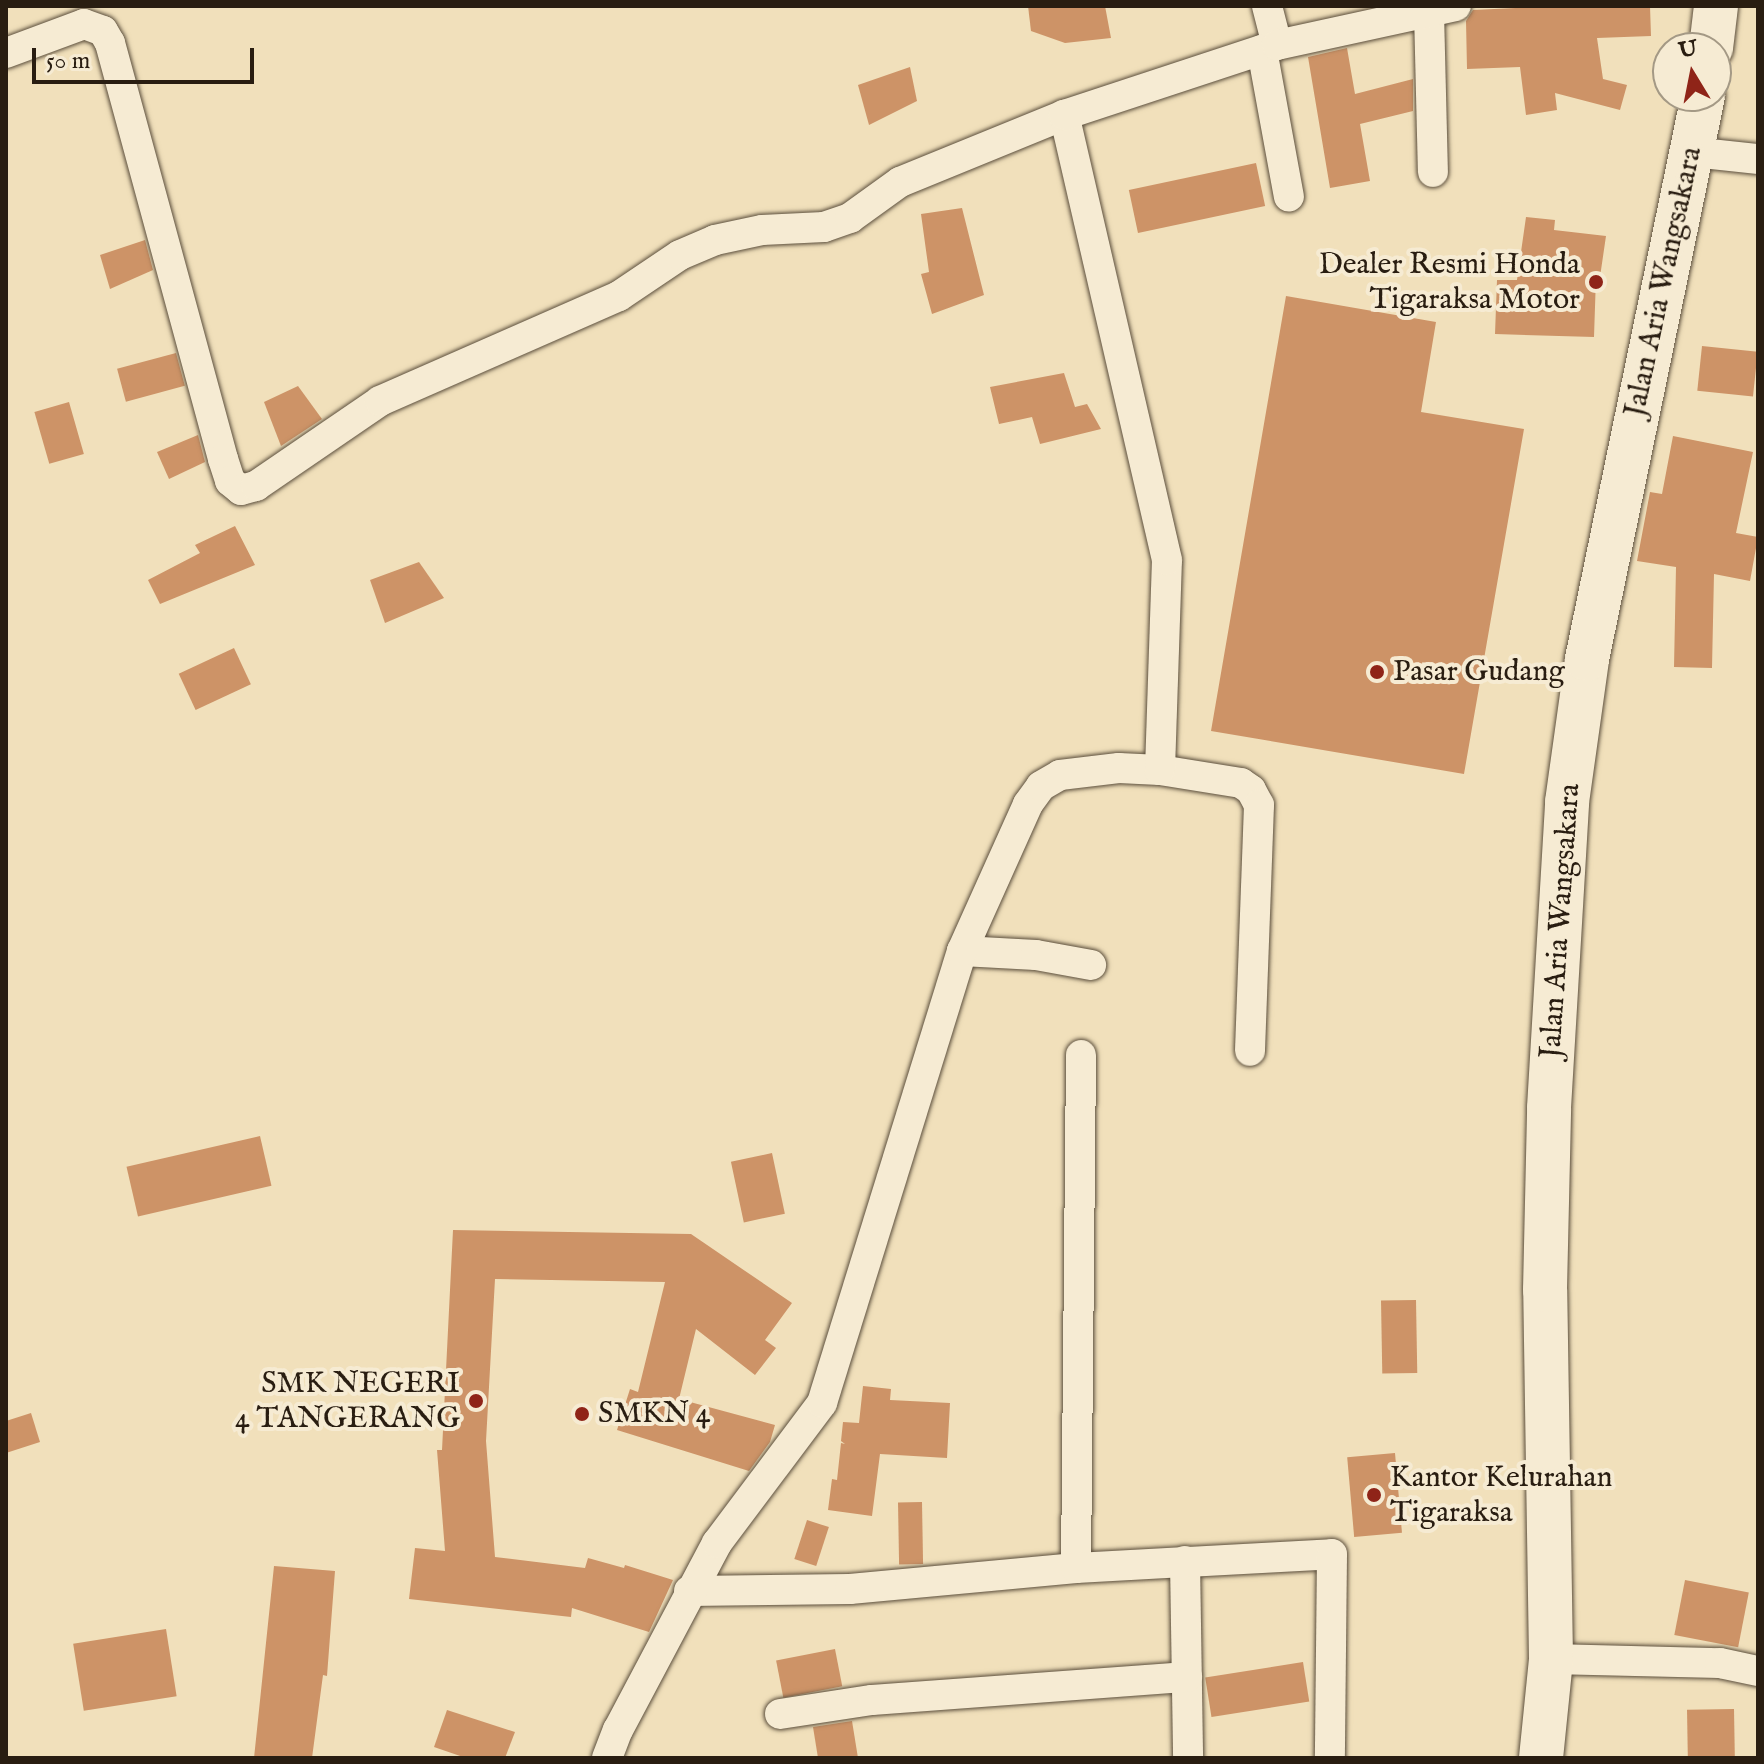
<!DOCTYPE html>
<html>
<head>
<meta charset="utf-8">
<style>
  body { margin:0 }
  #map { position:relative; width:1764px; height:1764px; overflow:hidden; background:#f1e0bb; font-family:"IM FELL English",serif }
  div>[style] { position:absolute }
  .building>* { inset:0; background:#cd9367; transform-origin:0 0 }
  .roads { filter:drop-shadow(0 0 2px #5b4e3c) drop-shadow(0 0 2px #5b4e3c) }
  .street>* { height:30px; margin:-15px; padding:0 15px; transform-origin:15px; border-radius:15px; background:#f6ebd3 }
  .secondary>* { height:44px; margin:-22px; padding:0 22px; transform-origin:22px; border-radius:22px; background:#f6ebd3 }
  .dots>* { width:22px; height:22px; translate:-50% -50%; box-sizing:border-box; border:4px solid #f6ebd3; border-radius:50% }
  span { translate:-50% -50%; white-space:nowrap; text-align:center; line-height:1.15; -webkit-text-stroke:8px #f6ebd3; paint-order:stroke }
  .poi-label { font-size:30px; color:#291d11 }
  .right { translate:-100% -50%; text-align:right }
  .left { translate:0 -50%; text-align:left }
  .street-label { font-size:30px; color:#291d11 }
  .frame { position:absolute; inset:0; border:8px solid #291d11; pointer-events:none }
  .north { position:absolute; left:1652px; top:32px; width:80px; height:80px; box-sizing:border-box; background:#f6ebd3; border:2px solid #a49985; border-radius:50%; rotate:350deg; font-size:22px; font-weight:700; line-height:32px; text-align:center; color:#291d11 }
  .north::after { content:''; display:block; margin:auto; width:28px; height:36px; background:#8f2418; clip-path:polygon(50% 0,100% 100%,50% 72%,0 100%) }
  .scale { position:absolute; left:32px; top:48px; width:222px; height:36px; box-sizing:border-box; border:4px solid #291d11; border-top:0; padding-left:10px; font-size:24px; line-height:28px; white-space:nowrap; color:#291d11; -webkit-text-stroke:6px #f6ebd3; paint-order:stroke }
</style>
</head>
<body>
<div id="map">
  <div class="building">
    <div style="clip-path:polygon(1028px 6px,1105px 6px,1111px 38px,1065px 43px,1031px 31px)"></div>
    <div style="clip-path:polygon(1554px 6px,1650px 6px,1651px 36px,1597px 38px,1603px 79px,1627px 85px,1620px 110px,1555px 93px,1557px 110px,1526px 115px,1520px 67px,1467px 69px,1466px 21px,1473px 10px)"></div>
    <div style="clip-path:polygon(1347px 48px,1355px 94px,1413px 79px,1413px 111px,1360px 124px,1370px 181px,1330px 188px,1308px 57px)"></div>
    <div style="clip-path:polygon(910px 67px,917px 101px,869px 125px,858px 85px)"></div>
    <div style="left:1256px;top:163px;width:44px;height:130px;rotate:78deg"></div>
    <div style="clip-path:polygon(962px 208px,984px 295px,932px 314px,921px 274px,929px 272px,921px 214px)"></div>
    <div style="clip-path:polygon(1526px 217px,1555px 220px,1554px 230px,1606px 236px,1600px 277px,1596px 277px,1594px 337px,1495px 334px,1497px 280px,1517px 280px)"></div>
    <div style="clip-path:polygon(145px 240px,153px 270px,110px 289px,100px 255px)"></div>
    <div style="clip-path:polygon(1286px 296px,1436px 322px,1421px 412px,1524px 429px,1464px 774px,1211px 731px)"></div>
    <div style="left:1702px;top:346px;width:56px;height:45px;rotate:6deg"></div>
    <div style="left:176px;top:353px;width:34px;height:61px;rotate:75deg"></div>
    <div style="clip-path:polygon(1064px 373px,1075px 407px,1087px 404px,1101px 429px,1040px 444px,1032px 417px,999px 424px,990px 387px)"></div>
    <div style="clip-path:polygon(298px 386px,322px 419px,281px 446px,264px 402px)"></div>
    <div style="left:69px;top:402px;width:54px;height:36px;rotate:74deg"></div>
    <div style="clip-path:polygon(198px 435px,205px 462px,169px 479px,157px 452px)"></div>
    <div style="clip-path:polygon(1673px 436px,1753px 452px,1736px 533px,1758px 537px,1750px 581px,1714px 574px,1712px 668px,1674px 667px,1676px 567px,1637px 561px,1650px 492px,1662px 494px)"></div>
    <div style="clip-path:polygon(235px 526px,255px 565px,160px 604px,148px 580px,200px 553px,195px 545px)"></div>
    <div style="clip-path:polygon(419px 562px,444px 598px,385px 623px,370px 580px)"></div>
    <div style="left:234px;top:648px;width:40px;height:61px;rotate:65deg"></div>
    <div style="left:260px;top:1136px;width:51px;height:137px;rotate:77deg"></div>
    <div style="left:772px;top:1153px;width:62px;height:42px;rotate:78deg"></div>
    <div style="clip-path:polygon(453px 1230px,691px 1234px,792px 1303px,765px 1340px,776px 1348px,755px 1375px,696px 1329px,679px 1399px,775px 1425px,770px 1442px,749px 1471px,617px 1430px,630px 1389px,638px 1392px,665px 1282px,495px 1279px,486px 1441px,495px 1557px,585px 1568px,588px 1558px,624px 1568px,625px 1565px,673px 1580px,649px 1632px,572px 1608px,571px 1617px,409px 1599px,415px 1548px,445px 1551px,437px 1450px,442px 1450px)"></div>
    <div style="left:1416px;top:1300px;width:73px;height:35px;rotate:89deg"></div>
    <div style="clip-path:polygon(863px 1386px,891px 1389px,890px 1400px,950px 1403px,947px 1458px,880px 1454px,872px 1516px,828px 1510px,832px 1479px,837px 1480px,841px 1443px,845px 1444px,841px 1441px,843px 1422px,859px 1423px)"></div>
    <div style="clip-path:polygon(31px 1413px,40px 1442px,6px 1453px,6px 1421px)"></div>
    <div style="left:1395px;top:1453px;width:80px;height:48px;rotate:85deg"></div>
    <div style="left:922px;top:1502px;width:62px;height:24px;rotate:89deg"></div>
    <div style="left:807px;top:1520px;width:23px;height:41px;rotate:18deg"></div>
    <div style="clip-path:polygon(274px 1566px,335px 1571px,327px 1676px,323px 1675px,312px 1758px,254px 1758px)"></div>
    <div style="left:1685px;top:1580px;width:65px;height:56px;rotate:11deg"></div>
    <div style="left:166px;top:1629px;width:68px;height:94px;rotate:81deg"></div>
    <div style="left:835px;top:1649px;width:38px;height:60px;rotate:79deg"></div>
    <div style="left:1303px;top:1662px;width:40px;height:99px;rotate:81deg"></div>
    <div style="left:1734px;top:1709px;width:49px;height:47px;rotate:89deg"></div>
    <div style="clip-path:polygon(447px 1710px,515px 1732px,505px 1758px,466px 1758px,434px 1747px)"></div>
    <div style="clip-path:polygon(852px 1721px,858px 1758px,818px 1758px,813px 1727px)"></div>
  </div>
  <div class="roads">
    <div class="street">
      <div style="left:1267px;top:6px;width:40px;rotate:75.6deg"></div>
      <div style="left:1429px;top:12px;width:160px;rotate:88.6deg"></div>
      <div style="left:1262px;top:50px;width:149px;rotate:79.6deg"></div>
      <div style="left:6px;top:53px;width:83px;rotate:-20.4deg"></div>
      <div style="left:84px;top:24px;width:20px;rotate:20deg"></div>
      <div style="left:103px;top:31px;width:14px;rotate:60deg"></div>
      <div style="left:110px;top:43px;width:431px;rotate:74.8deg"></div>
      <div style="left:223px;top:459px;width:23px;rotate:72deg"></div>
      <div style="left:230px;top:481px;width:14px;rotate:39deg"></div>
      <div style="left:241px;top:490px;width:16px;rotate:-15deg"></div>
      <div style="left:256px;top:486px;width:150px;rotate:-34.4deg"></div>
      <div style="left:380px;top:401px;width:261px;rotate:-23.7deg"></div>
      <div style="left:619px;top:296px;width:73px;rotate:-33.9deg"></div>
      <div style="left:680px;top:255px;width:38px;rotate:-23deg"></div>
      <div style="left:715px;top:240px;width:48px;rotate:-12deg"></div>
      <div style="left:762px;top:230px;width:62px;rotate:-2.8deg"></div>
      <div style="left:824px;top:227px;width:28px;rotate:-19deg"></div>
      <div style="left:850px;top:218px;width:62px;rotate:-35.8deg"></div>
      <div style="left:900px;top:182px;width:177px;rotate:-22.2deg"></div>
      <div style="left:1692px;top:152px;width:66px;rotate:6.1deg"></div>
      <div style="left:1160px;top:770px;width:82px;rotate:9.1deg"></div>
      <div style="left:1241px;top:783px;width:12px;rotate:35deg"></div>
      <div style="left:1251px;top:790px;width:17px;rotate:62deg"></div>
      <div style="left:1259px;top:805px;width:246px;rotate:92.1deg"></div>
      <div style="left:962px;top:951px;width:74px;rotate:3.1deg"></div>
      <div style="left:1036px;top:955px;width:56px;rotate:10.3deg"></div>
      <div style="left:1185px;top:1561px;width:197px;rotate:89.1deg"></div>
      <div style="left:1076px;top:1568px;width:513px;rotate:-89.44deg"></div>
      <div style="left:689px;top:1591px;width:161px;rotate:-0.7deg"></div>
      <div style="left:850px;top:1589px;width:227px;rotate:-5.3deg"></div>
      <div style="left:1076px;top:1568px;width:256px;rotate:-3.1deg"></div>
      <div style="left:1332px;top:1554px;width:204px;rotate:90.6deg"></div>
      <div style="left:1551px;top:1659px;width:169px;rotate:1.4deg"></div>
      <div style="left:1720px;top:1663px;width:39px;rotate:12deg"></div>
      <div style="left:780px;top:1714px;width:93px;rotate:-8.7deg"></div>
      <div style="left:872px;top:1700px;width:316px;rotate:-4.2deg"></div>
      <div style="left:607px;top:1758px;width:30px;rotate:-69deg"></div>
      <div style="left:618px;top:1730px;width:212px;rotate:-62.1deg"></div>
      <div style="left:717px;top:1543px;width:175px;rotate:-53.1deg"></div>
      <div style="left:822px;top:1403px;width:473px;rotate:-72.8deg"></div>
      <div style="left:962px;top:951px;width:161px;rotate:-65.8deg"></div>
      <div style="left:1028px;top:804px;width:22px;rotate:-54deg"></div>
      <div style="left:1041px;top:786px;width:22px;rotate:-30deg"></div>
      <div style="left:1060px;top:775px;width:59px;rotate:-6.8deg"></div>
      <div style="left:1119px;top:768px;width:41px;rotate:2.8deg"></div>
      <div style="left:1160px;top:770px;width:210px;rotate:-88.1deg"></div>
      <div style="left:1167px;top:560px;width:457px;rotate:-103deg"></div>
      <div style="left:1064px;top:115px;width:224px;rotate:-18.2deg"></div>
      <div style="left:1277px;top:45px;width:183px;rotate:-12.3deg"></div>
    </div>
    <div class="secondary">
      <div style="left:1711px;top:48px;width:42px;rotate:-83.2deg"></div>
      <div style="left:1541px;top:1758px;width:100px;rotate:-84.2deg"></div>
      <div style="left:1551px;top:1659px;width:369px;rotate:-90.9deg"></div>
      <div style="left:1545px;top:1290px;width:182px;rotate:-88.7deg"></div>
      <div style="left:1549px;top:1108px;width:307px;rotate:-86.6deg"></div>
      <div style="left:1567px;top:802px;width:144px;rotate:-82deg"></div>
      <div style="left:1587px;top:659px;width:575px;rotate:-78.36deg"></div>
    </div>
  </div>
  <div class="dots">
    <div style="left:1596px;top:282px;background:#8f2418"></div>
    <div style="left:1377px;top:672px;background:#8f2418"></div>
    <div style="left:476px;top:1401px;background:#8f2418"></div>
    <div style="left:582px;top:1414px;background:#8f2418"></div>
    <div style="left:1374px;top:1495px;background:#8f2418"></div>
  </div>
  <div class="poi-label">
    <span class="right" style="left:1580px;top:282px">Dealer Resmi Honda<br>Tigaraksa Motor</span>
    <span class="left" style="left:1393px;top:672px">Pasar Gudang</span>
    <span class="right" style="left:460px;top:1401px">SMK NEGERI<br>4 TANGERANG</span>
    <span class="left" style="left:598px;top:1414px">SMKN 4</span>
    <span class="left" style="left:1390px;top:1495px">Kantor Kelurahan<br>Tigaraksa</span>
  </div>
  <div class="street-label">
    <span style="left:1664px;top:282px;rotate:-78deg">Jalan Aria Wangsakara</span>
    <span style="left:1561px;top:921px;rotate:-86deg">Jalan Aria Wangsakara</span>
  </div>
  <div class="frame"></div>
  <div class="north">U</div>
  <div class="scale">50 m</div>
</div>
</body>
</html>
